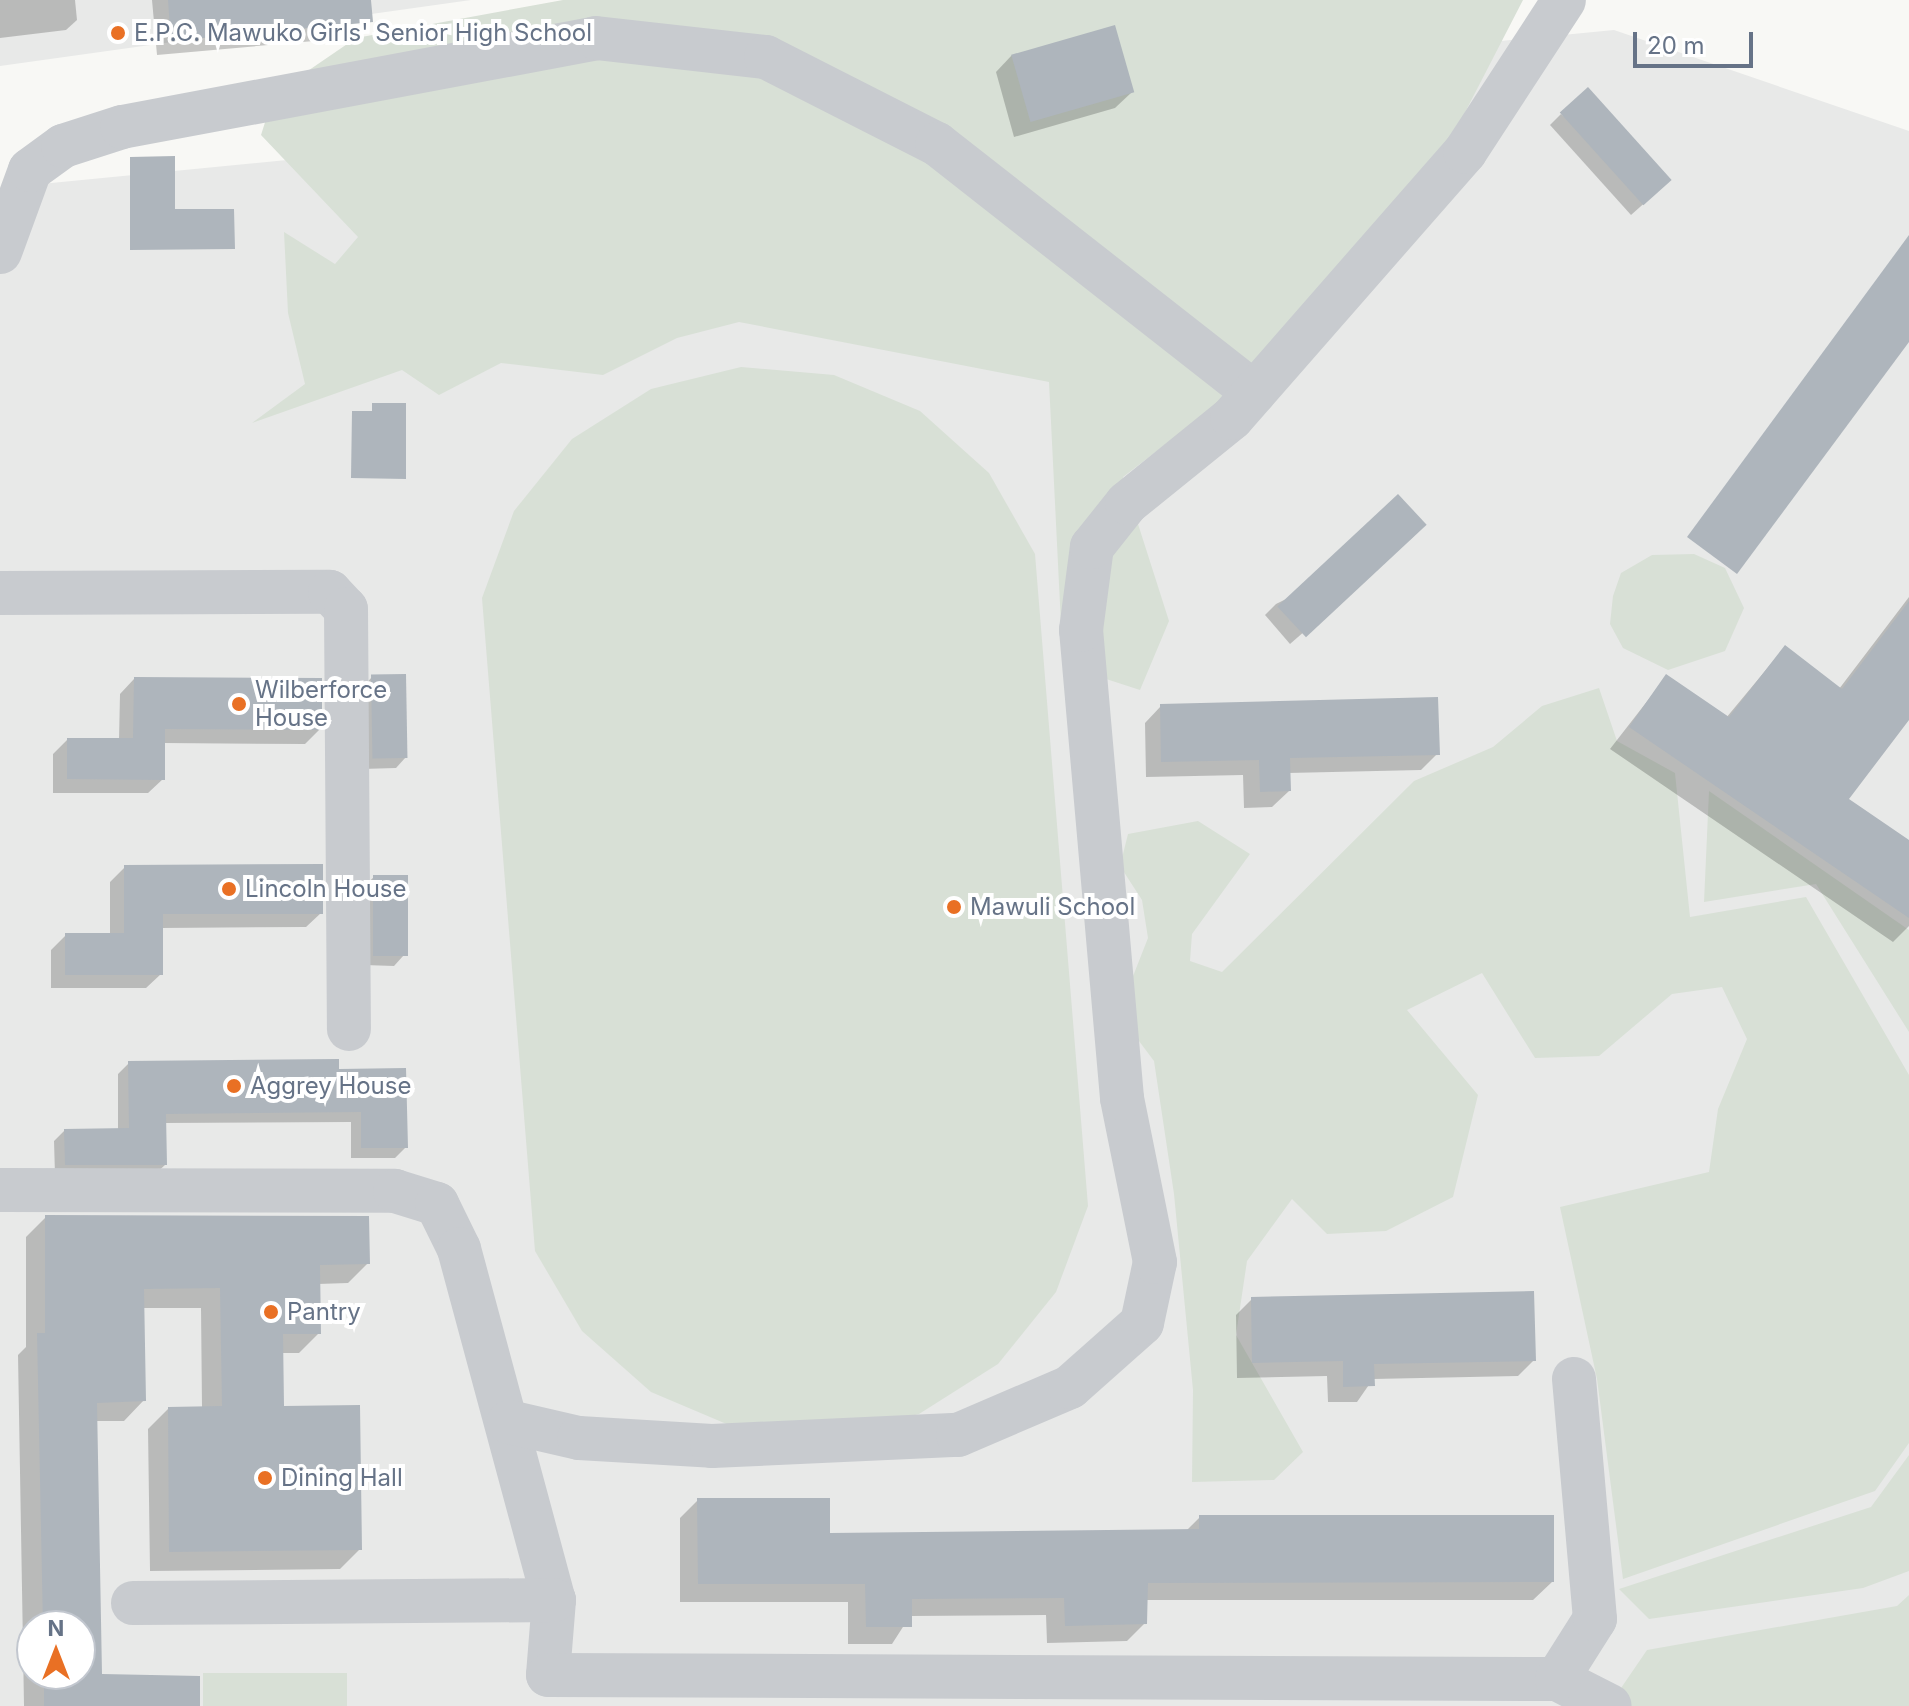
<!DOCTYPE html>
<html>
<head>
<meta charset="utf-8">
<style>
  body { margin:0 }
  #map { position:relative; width:1909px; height:1706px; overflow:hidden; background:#f8f8f5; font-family:Inter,sans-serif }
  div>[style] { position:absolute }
  .built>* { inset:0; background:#e8e9e8 }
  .green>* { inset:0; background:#d8e0d6; transform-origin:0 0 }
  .shadow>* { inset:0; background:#0003 }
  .building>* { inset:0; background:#aeb5bc; transform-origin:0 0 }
  .minor>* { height:44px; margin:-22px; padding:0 22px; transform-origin:22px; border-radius:22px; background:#c8cbcf }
  .dots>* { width:22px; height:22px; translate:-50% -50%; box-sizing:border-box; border:4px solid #fff; border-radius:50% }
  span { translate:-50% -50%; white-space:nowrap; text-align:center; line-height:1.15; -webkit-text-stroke:8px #fff; paint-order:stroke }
  .poi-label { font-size:24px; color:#667387 }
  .left { translate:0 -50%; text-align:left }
  .north { position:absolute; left:16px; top:1610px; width:80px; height:80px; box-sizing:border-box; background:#fff; border:2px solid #c2c7cf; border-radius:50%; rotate:0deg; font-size:22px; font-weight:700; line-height:32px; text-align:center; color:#667387 }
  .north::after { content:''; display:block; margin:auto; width:28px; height:36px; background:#e97024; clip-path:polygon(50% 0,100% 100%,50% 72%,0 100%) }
  .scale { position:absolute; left:1633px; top:32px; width:120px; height:36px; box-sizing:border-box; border:4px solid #667387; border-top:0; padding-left:10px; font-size:24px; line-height:28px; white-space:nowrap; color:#667387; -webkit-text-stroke:6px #fff; paint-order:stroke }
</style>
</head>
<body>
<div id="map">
  <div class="built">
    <div style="clip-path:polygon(0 0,471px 0,0 66px)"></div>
    <div style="clip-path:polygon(evenodd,1614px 30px,1909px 131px,1909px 1706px,0 1706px,0 188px,1614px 30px,32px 1626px,80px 1626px,80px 1674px,32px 1674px,32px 1626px)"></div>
  </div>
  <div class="green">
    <div style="clip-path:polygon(563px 0,1523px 0,1378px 281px,1123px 477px,1169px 621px,1140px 690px,1063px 665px,1049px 382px,739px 322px,677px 338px,603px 375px,501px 363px,439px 395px,402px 370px,252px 423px,305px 384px,288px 313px,284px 232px,335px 264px,358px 237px,261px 135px,274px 94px,356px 38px)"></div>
    <div style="clip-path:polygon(741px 367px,834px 375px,920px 411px,989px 473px,1035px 554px,1088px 1206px,1056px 1292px,998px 1364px,919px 1414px,829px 1436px,736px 1428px,651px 1392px,582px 1331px,535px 1251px,482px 598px,514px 511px,572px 439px,651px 389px)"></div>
    <div style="clip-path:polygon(1694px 554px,1725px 568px,1744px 608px,1725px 651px,1668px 670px,1623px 648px,1610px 624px,1613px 596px,1621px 573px,1652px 555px)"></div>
    <div style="clip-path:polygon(1599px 688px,1617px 741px,1675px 773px,1690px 917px,1806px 897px,1909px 1075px,1909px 1443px,1875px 1491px,1623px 1579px,1597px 1379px,1560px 1207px,1709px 1172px,1718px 1109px,1747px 1039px,1722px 987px,1672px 994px,1599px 1056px,1535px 1058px,1482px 973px,1407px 1010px,1478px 1095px,1453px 1197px,1386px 1231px,1327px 1234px,1292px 1199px,1247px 1261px,1236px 1335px,1303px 1452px,1274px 1480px,1192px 1482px,1193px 1390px,1174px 1194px,1154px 1061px,1136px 1037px,1126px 994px,1148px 938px,1142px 900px,1120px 866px,1128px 834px,1198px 821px,1250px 854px,1192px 934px,1190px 961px,1222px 972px,1414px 781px,1493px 747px,1542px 706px)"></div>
    <div style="clip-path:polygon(1709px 791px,1909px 930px,1909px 1032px,1816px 884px,1704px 902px)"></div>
    <div style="clip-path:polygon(1909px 1455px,1909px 1571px,1863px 1588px,1649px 1619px,1619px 1589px,1871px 1507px)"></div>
    <div style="clip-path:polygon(1909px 1595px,1909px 1706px,1628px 1706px,1619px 1691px,1647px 1650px,1897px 1606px)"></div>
    <div style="left:203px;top:1673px;width:144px;height:33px"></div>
  </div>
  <div class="shadow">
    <div style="clip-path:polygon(0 0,75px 0,77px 20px,66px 30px,0 38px)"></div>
    <div style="clip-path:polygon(152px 0,327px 0,329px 26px,314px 41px,157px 55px)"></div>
    <div style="clip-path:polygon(1012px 55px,1132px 92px,1115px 108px,1014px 137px,996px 72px)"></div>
    <div style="clip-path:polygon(1561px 114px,1658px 191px,1631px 215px,1550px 125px)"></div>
    <div style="clip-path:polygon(1414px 536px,1290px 644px,1265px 615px,1276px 604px)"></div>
    <div style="clip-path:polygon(1909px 597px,1909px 716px,1846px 799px,1909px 843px,1909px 926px,1893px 942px,1610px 749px,1666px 677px,1726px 718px,1785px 647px,1839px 689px)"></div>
    <div style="clip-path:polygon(372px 677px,406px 757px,396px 768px,362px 769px,362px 688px)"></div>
    <div style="clip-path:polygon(134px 679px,320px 729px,305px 744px,163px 743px,163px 779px,148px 793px,53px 793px,53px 754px,67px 740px,119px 740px,120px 694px)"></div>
    <div style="clip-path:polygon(1161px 706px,1437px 754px,1421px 770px,1288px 773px,1289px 791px,1272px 807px,1244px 808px,1243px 775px,1146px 777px,1145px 723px)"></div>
    <div style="clip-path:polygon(125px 867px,321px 913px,306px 927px,161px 928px,161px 974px,146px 988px,51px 988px,51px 950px,66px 935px,110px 935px,110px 882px)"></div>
    <div style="clip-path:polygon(374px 877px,404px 955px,394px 966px,364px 965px,363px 887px)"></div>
    <div style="clip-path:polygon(129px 1063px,337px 1071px,406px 1147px,395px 1158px,351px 1158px,351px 1122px,164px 1123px,165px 1165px,154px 1175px,55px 1175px,54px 1141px,65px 1130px,118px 1130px,118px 1074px)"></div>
    <div style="clip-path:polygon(evenodd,46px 1217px,368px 1263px,348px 1283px,318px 1284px,319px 1333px,299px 1353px,281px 1353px,282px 1408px,360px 1549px,340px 1569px,150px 1571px,148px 1429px,168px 1409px,202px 1408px,201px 1308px,143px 1308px,144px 1400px,124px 1421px,96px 1421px,100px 1676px,198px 1706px,24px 1706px,18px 1355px,26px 1347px,26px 1237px,46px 1217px,32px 1626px,80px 1626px,80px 1674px,32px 1674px,32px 1626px)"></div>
    <div style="clip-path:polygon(1252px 1299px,1534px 1360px,1518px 1376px,1373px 1379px,1357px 1402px,1328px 1402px,1327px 1376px,1237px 1378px,1236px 1315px)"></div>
    <div style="clip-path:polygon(698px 1500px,828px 1535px,1185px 1532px,1200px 1517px,1552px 1582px,1533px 1600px,1146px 1600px,1145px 1623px,1127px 1641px,1047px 1643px,1046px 1615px,910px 1616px,892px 1644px,848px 1644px,848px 1602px,680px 1602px,680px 1518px)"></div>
  </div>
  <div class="building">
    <div style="clip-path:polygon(168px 0,371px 0,373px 22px,171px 41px)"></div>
    <div style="left:1115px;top:25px;width:70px;height:108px;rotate:74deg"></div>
    <div style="left:1588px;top:87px;width:125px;height:38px;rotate:48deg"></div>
    <div style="clip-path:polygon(175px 156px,175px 209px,234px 209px,235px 249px,130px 250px,130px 157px)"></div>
    <div style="clip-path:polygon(1909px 235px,1909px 342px,1737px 574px,1687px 537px)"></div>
    <div style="clip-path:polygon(372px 403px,406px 403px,406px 479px,351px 478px,352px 411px,372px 411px)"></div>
    <div style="left:1398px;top:494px;width:42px;height:165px;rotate:47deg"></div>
    <div style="clip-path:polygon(1909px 601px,1909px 720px,1849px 799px,1909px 840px,1909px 918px,1629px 727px,1666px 674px,1729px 717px,1785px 645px,1842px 689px)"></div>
    <div style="left:406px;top:674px;width:84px;height:35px;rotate:89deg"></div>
    <div style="clip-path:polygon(134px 677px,322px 678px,322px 730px,165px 729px,165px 780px,67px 779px,67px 738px,133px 738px)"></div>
    <div style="clip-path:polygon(1438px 697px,1440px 755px,1290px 758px,1291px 791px,1260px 792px,1259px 760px,1161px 762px,1160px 704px)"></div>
    <div style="clip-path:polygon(323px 864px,323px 914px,163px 914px,163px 975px,65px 975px,65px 933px,124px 933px,124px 865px)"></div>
    <div style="left:373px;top:875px;width:35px;height:81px"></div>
    <div style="clip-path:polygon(339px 1059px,339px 1069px,406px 1068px,408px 1148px,361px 1148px,361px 1112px,166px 1114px,167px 1165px,65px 1165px,64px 1129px,129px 1128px,128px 1061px)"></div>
    <div style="clip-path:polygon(45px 1215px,369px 1216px,370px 1264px,320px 1265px,321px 1334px,283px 1334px,284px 1406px,360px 1405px,362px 1550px,169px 1552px,168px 1407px,222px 1406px,220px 1288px,144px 1289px,146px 1401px,97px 1403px,102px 1674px,200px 1676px,200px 1706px,44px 1706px,44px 1674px,80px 1674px,80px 1626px,43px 1626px,37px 1333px,45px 1333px)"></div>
    <div style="clip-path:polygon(1534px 1291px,1536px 1361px,1374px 1364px,1375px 1386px,1343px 1387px,1343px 1361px,1252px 1363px,1251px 1297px)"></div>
    <div style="clip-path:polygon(697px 1498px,830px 1498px,830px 1533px,1199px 1529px,1199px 1515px,1554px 1515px,1554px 1582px,1148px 1583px,1147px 1624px,1065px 1626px,1064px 1598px,912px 1599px,912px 1627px,866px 1627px,865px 1584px,698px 1584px)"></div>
  </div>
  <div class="minor">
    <div style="left:0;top:252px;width:87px;rotate:-69.9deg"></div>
    <div style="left:30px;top:170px;width:41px;rotate:-36deg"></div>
    <div style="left:63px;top:146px;width:62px;rotate:-17.9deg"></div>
    <div style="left:122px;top:127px;width:482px;rotate:-10.6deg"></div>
    <div style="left:596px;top:38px;width:171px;rotate:6.4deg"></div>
    <div style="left:766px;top:57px;width:192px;rotate:27deg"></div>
    <div style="left:937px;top:144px;width:403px;rotate:38.1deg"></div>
    <div style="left:0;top:593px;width:330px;rotate:-0.2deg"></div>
    <div style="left:330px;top:592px;width:23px;rotate:47deg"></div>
    <div style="left:346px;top:609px;width:420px;rotate:89.6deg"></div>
    <div style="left:0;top:1190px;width:395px;rotate:0.1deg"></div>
    <div style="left:395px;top:1191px;width:44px;rotate:17.2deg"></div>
    <div style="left:437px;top:1204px;width:50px;rotate:63.9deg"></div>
    <div style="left:459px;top:1249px;width:364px;rotate:74.9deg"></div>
    <div style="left:554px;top:1600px;width:75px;rotate:94.6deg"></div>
    <div style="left:548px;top:1675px;width:1009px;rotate:0.23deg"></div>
    <div style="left:1557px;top:1679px;width:59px;rotate:27deg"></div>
    <div style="left:509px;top:1422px;width:72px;rotate:12.9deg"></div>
    <div style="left:579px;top:1438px;width:133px;rotate:3.4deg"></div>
    <div style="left:712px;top:1446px;width:246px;rotate:-2.6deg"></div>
    <div style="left:958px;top:1435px;width:122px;rotate:-23.2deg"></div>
    <div style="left:1070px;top:1387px;width:96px;rotate:-41.6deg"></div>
    <div style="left:1142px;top:1323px;width:62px;rotate:-78deg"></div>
    <div style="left:1155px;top:1262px;width:167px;rotate:-101.4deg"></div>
    <div style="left:1122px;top:1098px;width:470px;rotate:-95deg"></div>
    <div style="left:1081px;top:630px;width:84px;rotate:-82.5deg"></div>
    <div style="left:1092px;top:547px;width:56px;rotate:-51.5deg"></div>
    <div style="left:1127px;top:503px;width:135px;rotate:-39deg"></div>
    <div style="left:1232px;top:418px;width:354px;rotate:-48.8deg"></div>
    <div style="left:1465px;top:152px;width:181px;rotate:-56.9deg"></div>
    <div style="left:133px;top:1603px;width:421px;rotate:-0.4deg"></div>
    <div style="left:1557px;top:1679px;width:71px;rotate:-57.7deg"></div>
    <div style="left:1595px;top:1619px;width:241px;rotate:-95deg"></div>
  </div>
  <div class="dots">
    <div style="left:118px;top:33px;background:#e97024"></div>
    <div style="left:239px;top:704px;background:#e97024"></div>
    <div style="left:229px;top:889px;background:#e97024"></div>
    <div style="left:954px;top:907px;background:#e97024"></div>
    <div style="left:234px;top:1086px;background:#e97024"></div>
    <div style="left:271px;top:1312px;background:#e97024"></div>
    <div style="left:265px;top:1478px;background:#e97024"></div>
  </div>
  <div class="poi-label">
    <span class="left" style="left:134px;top:33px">E.P.C. Mawuko Girls' Senior High School</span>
    <span class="left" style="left:255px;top:704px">Wilberforce<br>House</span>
    <span class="left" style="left:245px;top:889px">Lincoln House</span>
    <span class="left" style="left:970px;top:907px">Mawuli School</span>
    <span class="left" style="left:250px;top:1086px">Aggrey House</span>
    <span class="left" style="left:287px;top:1312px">Pantry</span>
    <span class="left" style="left:281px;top:1478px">Dining Hall</span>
  </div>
  <div class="north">N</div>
  <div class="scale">20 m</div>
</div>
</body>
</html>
